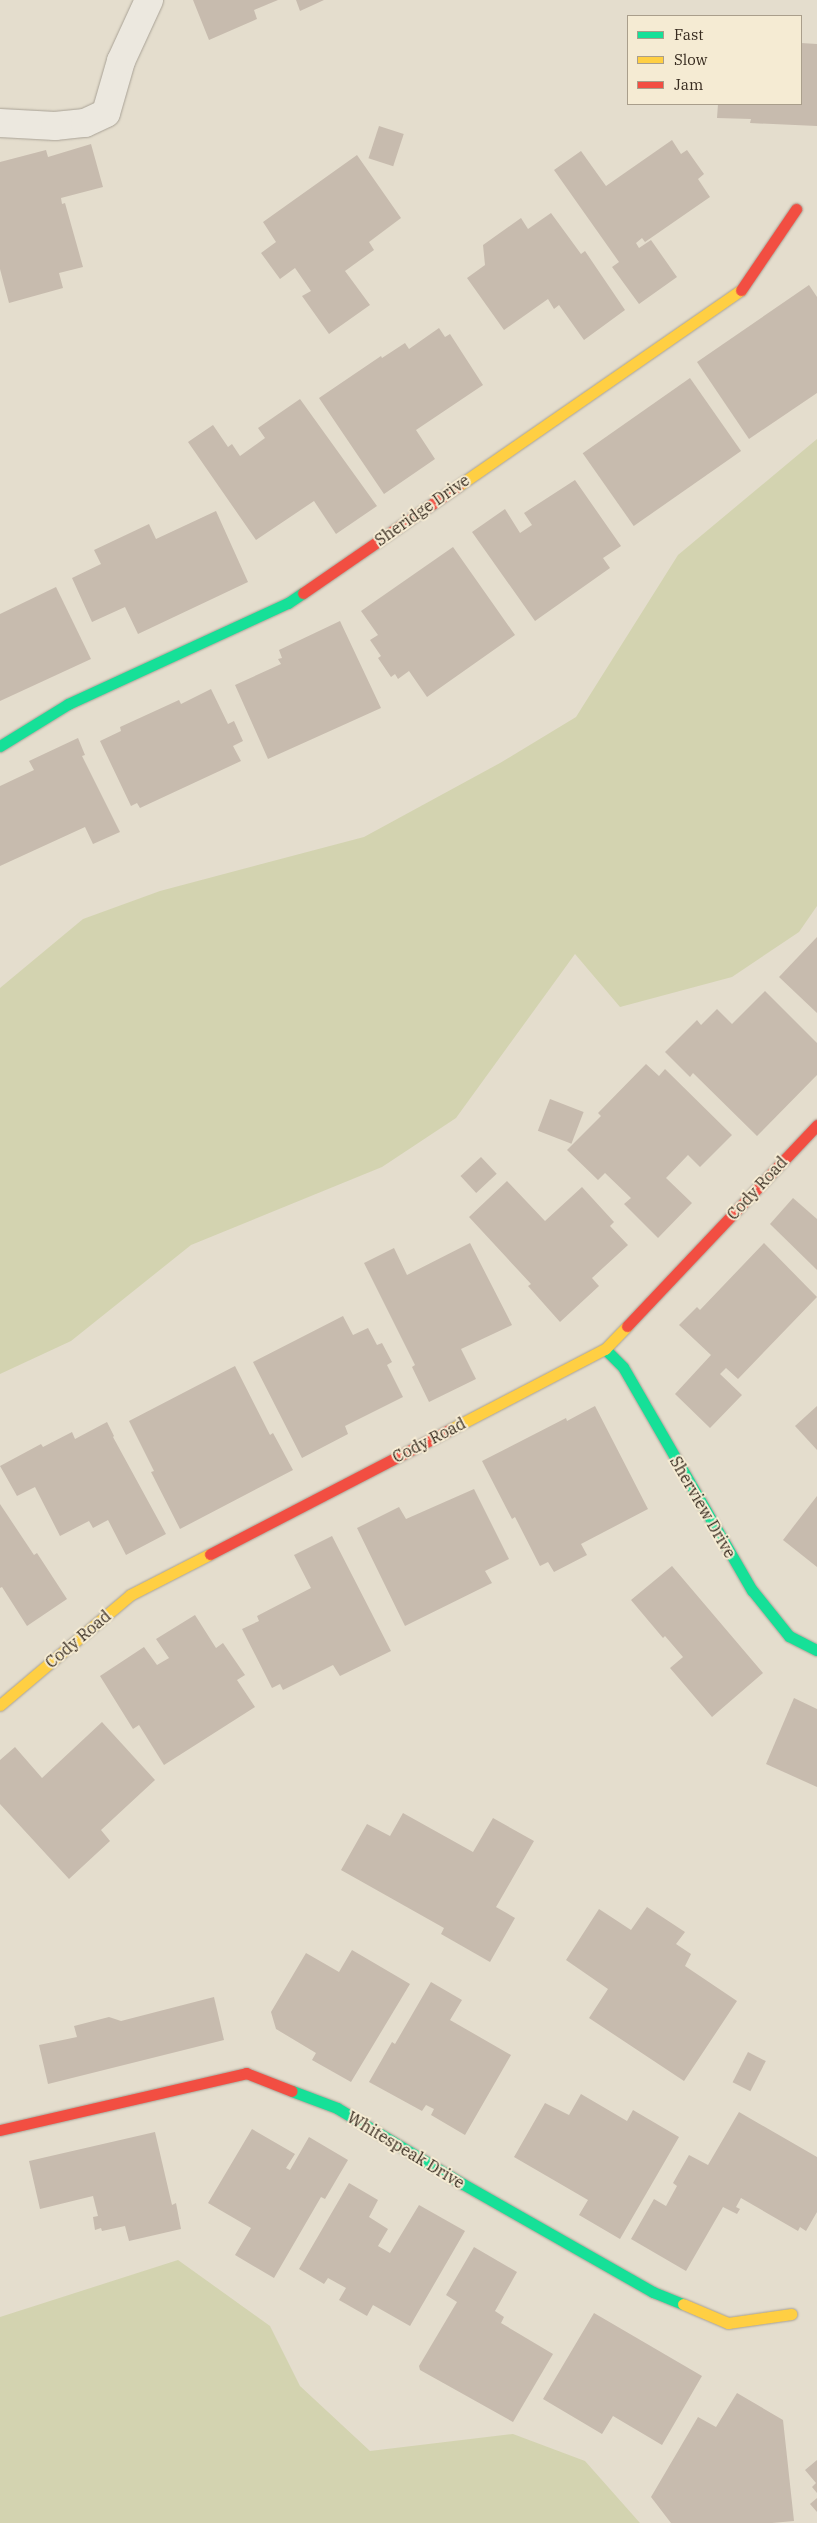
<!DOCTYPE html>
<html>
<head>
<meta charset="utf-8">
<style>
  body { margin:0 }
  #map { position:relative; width:817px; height:2523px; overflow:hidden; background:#e4ddcd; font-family:"IBM Plex Serif",serif }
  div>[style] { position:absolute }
  .green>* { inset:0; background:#d3d3b0 }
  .building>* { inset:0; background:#c7bbae; transform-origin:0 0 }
  .roads { filter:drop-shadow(0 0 1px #a9a296) drop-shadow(0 0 1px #a9a296) }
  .street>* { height:28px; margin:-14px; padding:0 14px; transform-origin:14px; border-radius:14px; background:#ece8df }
  .fast>* { height:11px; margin:-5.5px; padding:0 5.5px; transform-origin:5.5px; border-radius:5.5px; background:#16e098 }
  .slow>* { height:11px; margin:-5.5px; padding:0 5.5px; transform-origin:5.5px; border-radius:5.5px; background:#ffcf43 }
  .jam>* { height:11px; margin:-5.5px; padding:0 5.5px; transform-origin:5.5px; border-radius:5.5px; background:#f24e42 }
  span { translate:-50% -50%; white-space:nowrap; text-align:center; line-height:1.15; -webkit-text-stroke:4px #f5ebd3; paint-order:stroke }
  .street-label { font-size:16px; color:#372b1f }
  .legend { position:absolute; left:627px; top:15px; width:175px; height:90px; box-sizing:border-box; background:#f5ebd3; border:1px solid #a99e8b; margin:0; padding:6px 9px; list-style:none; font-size:15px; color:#372b1f }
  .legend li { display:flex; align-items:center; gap:10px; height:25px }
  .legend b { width:25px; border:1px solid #a99e8b }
</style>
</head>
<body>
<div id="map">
  <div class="green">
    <div style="clip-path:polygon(817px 439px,817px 906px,799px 932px,732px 977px,620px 1007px,575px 954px,456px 1118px,382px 1167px,191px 1245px,71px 1341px,0 1374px,0 988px,83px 919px,160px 891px,364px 837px,500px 763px,576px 717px,678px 555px)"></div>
    <div style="clip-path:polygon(178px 2260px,270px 2326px,300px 2386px,370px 2451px,513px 2434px,585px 2461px,640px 2523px,0 2523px,0 2317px)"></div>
  </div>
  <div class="building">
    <div style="clip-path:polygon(193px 0,278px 0,254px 10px,257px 19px,209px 40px)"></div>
    <div style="clip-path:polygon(296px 0,324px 0,300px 11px)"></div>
    <div style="clip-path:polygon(801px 43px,817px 44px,817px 126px,750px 123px,751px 119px,717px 118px,718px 104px,801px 104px)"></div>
    <div style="left:379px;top:126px;width:26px;height:34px;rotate:18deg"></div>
    <div style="clip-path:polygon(672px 140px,681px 154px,687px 150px,704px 174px,698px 179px,710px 197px,645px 242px,642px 238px,636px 243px,639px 248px,651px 240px,677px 277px,639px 304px,612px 267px,619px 262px,554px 170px,581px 151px,606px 186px)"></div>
    <div style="clip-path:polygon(91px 144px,103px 187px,61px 198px,62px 204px,65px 203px,83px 267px,59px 273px,63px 288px,9px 303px,0 269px,0 162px,46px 150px,48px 157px)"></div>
    <div style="clip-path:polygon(357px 155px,401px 218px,369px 242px,374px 250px,345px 271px,370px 305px,329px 334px,302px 296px,311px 291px,295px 268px,280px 279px,261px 253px,276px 242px,263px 222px)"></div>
    <div style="clip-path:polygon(551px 213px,581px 254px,585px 251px,625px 310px,584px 340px,559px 305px,554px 309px,548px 299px,504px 330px,467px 278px,485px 265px,483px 245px,521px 218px,528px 229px)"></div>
    <div style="clip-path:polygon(809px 285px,817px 297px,817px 393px,749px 439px,697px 362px)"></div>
    <div style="clip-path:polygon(439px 328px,445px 337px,450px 334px,483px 385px,416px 430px,435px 459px,384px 494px,319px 398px,381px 356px,382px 358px,405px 343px,409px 349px)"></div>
    <div style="left:690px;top:378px;width:89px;height:131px;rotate:55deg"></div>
    <div style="clip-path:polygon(300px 399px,377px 506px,336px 534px,314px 501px,256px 540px,188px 442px,213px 425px,228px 447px,232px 444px,240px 456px,265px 438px,258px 428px)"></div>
    <div style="clip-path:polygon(575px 480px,621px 546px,603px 558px,610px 568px,535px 621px,472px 532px,505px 509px,520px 533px,532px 525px,524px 513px)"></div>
    <div style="clip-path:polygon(216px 511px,248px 582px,138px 634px,125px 607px,92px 622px,72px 578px,101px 564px,94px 550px,149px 524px,156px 539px)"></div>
    <div style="clip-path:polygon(453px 547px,515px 635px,427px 697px,409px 671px,398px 679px,395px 674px,391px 677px,378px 658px,381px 656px,370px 640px,378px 635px,361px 611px)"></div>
    <div style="clip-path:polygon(56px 587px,91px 659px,0 701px,0 614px)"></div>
    <div style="clip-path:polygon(340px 621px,381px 708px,268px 759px,235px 685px,281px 664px,278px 659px,282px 658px,279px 650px)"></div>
    <div style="clip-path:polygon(211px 689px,228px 724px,234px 721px,243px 741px,233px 746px,241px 761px,140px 808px,137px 803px,131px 806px,100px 741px,121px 731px,120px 727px,179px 700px,181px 704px)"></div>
    <div style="clip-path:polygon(78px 738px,85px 755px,82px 756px,120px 832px,93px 844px,85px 827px,0 866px,0 786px,34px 770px,29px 761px)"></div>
    <div style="clip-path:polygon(817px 937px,817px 1013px,779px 977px)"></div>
    <div style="clip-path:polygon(765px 991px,817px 1043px,817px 1075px,757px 1136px,693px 1073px,690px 1077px,665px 1052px,697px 1020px,701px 1025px,717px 1009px,732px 1024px)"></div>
    <div style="clip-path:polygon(646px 1064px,659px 1076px,665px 1069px,732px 1135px,700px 1167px,688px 1155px,666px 1178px,692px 1203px,658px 1238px,624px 1204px,631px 1198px,605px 1173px,598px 1180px,567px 1150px,601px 1116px,598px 1113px)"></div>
    <div style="left:550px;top:1099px;width:36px;height:34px;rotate:21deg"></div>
    <div style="left:481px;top:1157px;width:23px;height:28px;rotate:47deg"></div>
    <div style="clip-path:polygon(507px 1181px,545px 1221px,582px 1187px,614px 1222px,610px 1226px,628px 1245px,592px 1278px,599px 1286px,560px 1322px,528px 1286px,531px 1284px,469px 1217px)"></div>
    <div style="clip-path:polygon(793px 1198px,817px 1219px,817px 1270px,770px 1224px)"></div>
    <div style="clip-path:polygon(470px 1243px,512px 1325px,461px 1349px,476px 1379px,429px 1402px,412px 1367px,415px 1365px,364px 1263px,394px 1248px,407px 1275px)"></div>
    <div style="clip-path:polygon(764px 1243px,817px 1297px,738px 1379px,726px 1368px,720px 1374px,742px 1395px,710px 1428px,675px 1394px,711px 1355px,679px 1325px,697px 1307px,700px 1310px)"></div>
    <div style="clip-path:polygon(343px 1316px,353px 1335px,368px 1328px,377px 1345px,382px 1343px,392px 1362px,387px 1365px,403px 1397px,345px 1426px,348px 1434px,302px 1458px,253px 1362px)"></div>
    <div style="clip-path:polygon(235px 1366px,270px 1435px,273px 1433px,293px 1470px,180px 1529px,151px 1472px,154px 1471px,129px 1421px)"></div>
    <div style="clip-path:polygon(595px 1406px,648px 1509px,581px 1544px,587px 1555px,554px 1572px,548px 1562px,540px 1566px,515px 1517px,512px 1519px,482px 1461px,566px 1418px,567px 1421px)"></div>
    <div style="clip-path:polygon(817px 1406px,817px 1450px,795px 1426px)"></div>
    <div style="clip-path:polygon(107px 1422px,114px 1436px,113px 1437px,166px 1534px,126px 1555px,108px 1520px,93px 1528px,89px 1521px,60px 1536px,35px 1487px,17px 1496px,0 1466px,41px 1444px,43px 1447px,72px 1432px,75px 1439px)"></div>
    <div style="clip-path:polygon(474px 1489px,509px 1559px,485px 1571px,492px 1583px,405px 1626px,357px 1528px,399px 1507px,406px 1519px)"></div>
    <div style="clip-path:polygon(817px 1496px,817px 1567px,783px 1540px)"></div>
    <div style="clip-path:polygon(0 1504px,34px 1555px,37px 1553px,67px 1599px,27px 1626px,2px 1587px,0 1588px)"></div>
    <div style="clip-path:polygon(332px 1536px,391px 1651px,340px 1676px,333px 1665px,283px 1690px,280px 1684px,272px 1688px,242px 1629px,259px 1621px,257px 1616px,311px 1588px,294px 1555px)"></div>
    <div style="clip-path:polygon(672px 1566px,763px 1673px,712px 1717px,670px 1668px,683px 1657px,665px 1636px,663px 1638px,631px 1600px)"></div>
    <div style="clip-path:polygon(195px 1615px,216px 1648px,223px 1643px,245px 1675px,237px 1680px,255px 1707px,164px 1765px,139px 1725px,133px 1729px,100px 1676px,144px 1647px,157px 1665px,169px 1658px,156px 1639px)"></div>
    <div style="clip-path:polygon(794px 1698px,817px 1709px,817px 1787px,766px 1764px)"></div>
    <div style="clip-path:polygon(102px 1722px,155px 1780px,101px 1830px,110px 1841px,69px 1879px,0 1804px,0 1760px,15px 1747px,42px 1778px)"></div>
    <div style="clip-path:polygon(403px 1813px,473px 1852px,493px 1818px,534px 1841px,496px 1907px,515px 1918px,490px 1962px,441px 1934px,444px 1928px,341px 1870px,367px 1824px,390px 1836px)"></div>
    <div style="clip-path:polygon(647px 1907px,685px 1932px,676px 1944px,691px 1954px,685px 1966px,737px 2001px,684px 2081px,589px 2018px,608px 1989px,566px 1960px,599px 1909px,631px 1930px)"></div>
    <div style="clip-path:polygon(352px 1950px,410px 1984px,351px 2082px,312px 2060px,316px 2053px,276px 2029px,271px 2012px,306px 1953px,339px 1972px)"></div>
    <div style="clip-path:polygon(431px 1982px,462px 2000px,450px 2020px,511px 2055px,465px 2135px,431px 2115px,434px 2109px,426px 2105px,422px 2111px,369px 2082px,392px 2042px,395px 2044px)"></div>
    <div style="clip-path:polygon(214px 1997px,224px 2040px,48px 2084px,39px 2045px,77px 2037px,74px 2026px,109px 2017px,121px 2021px)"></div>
    <div style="left:748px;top:2052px;width:20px;height:34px;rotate:27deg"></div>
    <div style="clip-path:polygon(581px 2094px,627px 2121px,633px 2110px,679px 2137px,620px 2239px,579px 2215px,588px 2200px,514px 2157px,545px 2103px,569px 2115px)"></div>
    <div style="clip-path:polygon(739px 2112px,817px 2157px,817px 2212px,806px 2231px,800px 2227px,798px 2231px,741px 2198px,736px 2207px,740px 2209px,737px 2214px,723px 2207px,686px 2271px,631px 2239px,654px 2199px,666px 2206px,677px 2186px,673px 2183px,689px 2155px,708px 2165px)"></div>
    <div style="clip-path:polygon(252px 2129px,295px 2154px,286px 2168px,290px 2170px,309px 2137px,348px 2160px,325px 2199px,321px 2197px,274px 2278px,235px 2255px,251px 2228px,208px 2203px)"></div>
    <div style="clip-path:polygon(155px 2132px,172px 2205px,176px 2203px,181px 2229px,129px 2241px,125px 2226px,102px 2231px,101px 2228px,95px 2230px,93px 2217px,98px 2216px,93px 2196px,40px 2209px,29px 2161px)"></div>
    <div style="clip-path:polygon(349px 2183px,378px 2200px,369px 2217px,388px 2229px,378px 2246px,390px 2253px,419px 2205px,465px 2231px,410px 2326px,373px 2305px,367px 2316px,339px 2300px,346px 2288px,328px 2278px,324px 2284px,299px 2269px)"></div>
    <div style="clip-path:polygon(474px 2247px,517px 2272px,495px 2311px,504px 2317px,501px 2323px,553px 2354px,513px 2422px,420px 2370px,419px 2366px,457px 2302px,446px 2295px)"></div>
    <div style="clip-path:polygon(594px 2313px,702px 2376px,662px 2445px,613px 2416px,602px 2434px,543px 2399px)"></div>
    <div style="clip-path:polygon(737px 2393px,783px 2420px,794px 2521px,772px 2523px,671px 2523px,651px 2497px,698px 2417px,716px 2427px)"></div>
    <div style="clip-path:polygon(817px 2460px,817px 2493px,812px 2487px,816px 2483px,805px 2470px)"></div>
    <div style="clip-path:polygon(817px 2498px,817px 2512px,810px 2504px)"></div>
  </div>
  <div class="roads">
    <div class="street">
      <div style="left:0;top:123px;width:55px;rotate:3.1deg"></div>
      <div style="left:55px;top:126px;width:30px;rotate:-6deg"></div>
      <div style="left:85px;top:123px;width:23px;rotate:-25deg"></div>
      <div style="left:106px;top:113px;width:54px;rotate:-73.9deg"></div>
      <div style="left:121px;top:61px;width:67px;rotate:-65.3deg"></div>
    </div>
    <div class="fast">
      <div style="left:0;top:746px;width:80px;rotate:-31.7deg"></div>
      <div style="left:68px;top:704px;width:242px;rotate:-24.7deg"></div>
      <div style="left:288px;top:603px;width:18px;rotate:-34deg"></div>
      <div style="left:605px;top:1349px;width:25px;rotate:45deg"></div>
      <div style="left:623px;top:1367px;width:258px;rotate:60deg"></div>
      <div style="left:752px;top:1590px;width:59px;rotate:51.2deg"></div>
      <div style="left:789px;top:1636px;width:31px;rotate:27deg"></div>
      <div style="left:292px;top:2091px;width:48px;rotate:20.7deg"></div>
      <div style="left:337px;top:2108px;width:147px;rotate:31.1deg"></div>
      <div style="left:463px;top:2184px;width:219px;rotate:29.6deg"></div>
      <div style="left:653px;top:2292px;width:32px;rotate:22deg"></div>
    </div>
    <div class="slow">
      <div style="left:458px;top:486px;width:344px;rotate:-34.7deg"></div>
      <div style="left:451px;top:1429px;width:174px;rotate:-27.5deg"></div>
      <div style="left:605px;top:1349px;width:32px;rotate:-46deg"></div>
      <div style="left:0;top:1705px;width:170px;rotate:-40.2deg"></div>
      <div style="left:130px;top:1595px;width:90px;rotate:-27.1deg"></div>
      <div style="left:683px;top:2304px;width:49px;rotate:22.9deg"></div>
      <div style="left:728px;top:2323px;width:64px;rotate:-8.1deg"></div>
    </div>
    <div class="jam">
      <div style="left:741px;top:290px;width:98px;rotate:-55.8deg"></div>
      <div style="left:303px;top:593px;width:188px;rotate:-34.6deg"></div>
      <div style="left:627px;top:1326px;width:277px;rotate:-46.6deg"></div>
      <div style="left:210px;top:1554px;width:271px;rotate:-27.4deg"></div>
      <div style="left:0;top:2130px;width:253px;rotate:-13deg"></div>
      <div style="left:246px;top:2073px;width:49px;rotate:21.4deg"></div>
    </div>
  </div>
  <div class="street-label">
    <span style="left:422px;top:510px;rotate:-35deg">Sheridge Drive</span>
    <span style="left:757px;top:1188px;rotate:-47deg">Cody Road</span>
    <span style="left:429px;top:1440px;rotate:-27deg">Cody Road</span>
    <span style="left:703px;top:1507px;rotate:60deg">Sherview Drive</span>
    <span style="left:78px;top:1639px;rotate:-40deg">Cody Road</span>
    <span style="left:406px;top:2150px;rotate:31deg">Whitespeak Drive</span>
  </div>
  <ul class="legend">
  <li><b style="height:6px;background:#16e098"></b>Fast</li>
  <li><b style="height:6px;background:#ffcf43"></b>Slow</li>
  <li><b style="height:6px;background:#f24e42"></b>Jam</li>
  </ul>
</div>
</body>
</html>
